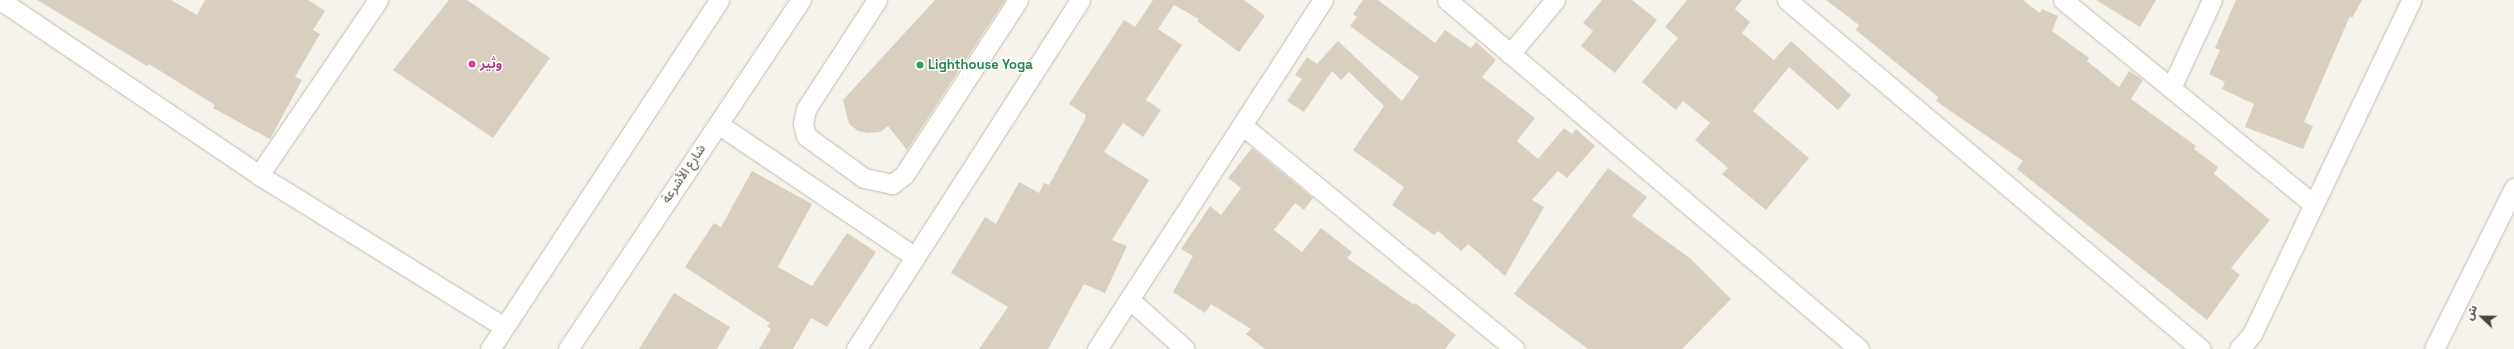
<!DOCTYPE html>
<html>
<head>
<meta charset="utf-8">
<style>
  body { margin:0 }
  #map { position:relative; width:2514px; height:349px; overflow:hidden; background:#f6f3ec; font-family:"Space Grotesk","Noto Sans Arabic",sans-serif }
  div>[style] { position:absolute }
  .building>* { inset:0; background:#d8cfc1 }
  .roads { filter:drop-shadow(0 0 1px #c2bbae) drop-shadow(0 0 1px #c2bbae) }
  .minor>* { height:19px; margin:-9.5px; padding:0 9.5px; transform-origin:9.5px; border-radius:9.5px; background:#fff }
  .dots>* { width:11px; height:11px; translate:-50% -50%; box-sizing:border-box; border:2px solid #fff; border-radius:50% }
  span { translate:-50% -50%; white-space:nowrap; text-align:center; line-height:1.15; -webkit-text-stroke:3px #fff; paint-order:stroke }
  .hotel-label { font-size:13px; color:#b23c85; font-weight:700 }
  .left { translate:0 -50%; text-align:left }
  .leisure-label { font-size:13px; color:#27864d; font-weight:700 }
  .street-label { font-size:13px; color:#4b4439 }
  .north { position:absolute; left:2462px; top:297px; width:40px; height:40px; -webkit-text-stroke:3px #fff; paint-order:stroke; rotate:292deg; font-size:11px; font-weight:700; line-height:16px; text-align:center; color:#4b4439 }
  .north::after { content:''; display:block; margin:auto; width:14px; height:18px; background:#4b4439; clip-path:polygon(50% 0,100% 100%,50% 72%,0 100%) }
</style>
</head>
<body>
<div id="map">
  <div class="building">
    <div style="clip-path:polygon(37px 0,171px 0,197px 15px,205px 0,308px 0,325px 11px,313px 30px,320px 34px,295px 77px,302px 80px,270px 139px,213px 108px,215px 105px,149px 64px,147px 66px)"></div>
    <div style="clip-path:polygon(449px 0,467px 0,550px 58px,493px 138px,393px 70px)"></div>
    <div style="clip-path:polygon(935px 0,1005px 0,907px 150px,888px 126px,880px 132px,868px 133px,858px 131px,849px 124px,843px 100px)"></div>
    <div style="clip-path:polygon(1153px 0,1244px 0,1265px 16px,1239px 52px,1197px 21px,1199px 19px,1174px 5px,1158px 29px,1182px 45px,1146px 100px,1161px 110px,1143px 137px,1123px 123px,1104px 152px,1149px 180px,1112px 240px,1127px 246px,1105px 293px,1084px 284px,1048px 349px,979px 349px,1008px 307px,951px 273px,985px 217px,996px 224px,1019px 182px,1039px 193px,1044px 183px,1049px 185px,1084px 121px,1086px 115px,1069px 104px,1124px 20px,1135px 27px)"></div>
    <div style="clip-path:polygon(1363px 0,1378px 0,1435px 43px,1445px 30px,1471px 48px,1476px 42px,1496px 60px,1482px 77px,1535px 118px,1517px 141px,1538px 159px,1564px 128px,1572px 134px,1576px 129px,1595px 146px,1567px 178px,1558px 171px,1532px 200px,1544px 207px,1505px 276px,1468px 244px,1461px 251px,1438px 231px,1434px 235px,1392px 205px,1404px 187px,1353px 150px,1384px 106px,1349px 72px,1341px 80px,1332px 71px,1304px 112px,1287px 101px,1302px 79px,1295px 75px,1307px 57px,1317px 64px,1338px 41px,1402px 101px,1419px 77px,1350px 26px,1357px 17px,1353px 14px)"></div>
    <div style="clip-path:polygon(1602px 0,1632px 0,1657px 20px,1615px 73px,1581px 46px,1593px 31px,1583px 23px)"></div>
    <div style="clip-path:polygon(1687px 0,1742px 0,1735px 9px,1750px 22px,1742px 33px,1774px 60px,1791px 41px,1851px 95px,1838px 110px,1789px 67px,1753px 111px,1809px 158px,1766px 210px,1722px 174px,1728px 168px,1695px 140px,1710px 123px,1683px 101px,1676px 110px,1642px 82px,1678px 38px,1665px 27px)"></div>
    <div style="clip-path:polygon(1826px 0,2023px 0,2040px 13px,2042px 9px,2058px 16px,2052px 31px,2089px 58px,2087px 61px,2119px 87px,2129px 71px,2143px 80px,2131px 99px,2196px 146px,2194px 149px,2218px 167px,2214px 174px,2270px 220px,2231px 268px,2240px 275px,2207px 320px,2017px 169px,2023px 161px,1936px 101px,1938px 97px,1856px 30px,1859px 25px)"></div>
    <div style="clip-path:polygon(2096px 0,2156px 0,2140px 27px)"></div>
    <div style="clip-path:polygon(2236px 0,2362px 0,2352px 18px,2350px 16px,2304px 122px,2313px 126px,2303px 149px,2245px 127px,2254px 104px,2222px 89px,2225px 82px,2209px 74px,2220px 50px,2215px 48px)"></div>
    <div style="clip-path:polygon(1252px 148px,1313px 198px,1304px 210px,1295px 203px,1274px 230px,1302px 252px,1321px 228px,1352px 252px,1347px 258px,1414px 305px,1415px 303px,1456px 335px,1445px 349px,1265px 349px,1246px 334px,1251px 329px,1211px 304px,1205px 313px,1173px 292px,1193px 256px,1181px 249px,1210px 206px,1221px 215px,1241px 188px,1228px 178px)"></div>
    <div style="clip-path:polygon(1608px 168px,1647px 197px,1632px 216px,1691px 259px,1731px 299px,1682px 349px,1588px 349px,1514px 294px)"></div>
    <div style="clip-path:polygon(752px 171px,812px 204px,778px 267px,812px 286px,847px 233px,876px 252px,827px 327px,811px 318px,793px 349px,759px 349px,771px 329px,767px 326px,770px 323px,685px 267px,714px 223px,721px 227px)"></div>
    <div style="clip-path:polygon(674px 293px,730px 327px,717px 349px,639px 349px)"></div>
  </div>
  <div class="roads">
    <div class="minor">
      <div style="left:0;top:0;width:313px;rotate:34deg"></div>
      <div style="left:259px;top:175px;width:288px;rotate:31.8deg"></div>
      <div style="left:877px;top:0;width:130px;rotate:123.1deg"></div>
      <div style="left:806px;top:109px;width:14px;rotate:102deg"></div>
      <div style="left:803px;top:123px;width:13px;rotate:77deg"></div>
      <div style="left:806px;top:136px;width:72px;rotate:35.9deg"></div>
      <div style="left:864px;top:178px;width:29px;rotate:12deg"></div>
      <div style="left:892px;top:184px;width:15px;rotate:-37deg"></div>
      <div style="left:904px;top:175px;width:209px;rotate:-56.9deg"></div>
      <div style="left:1447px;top:0;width:540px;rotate:40.27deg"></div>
      <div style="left:1787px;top:0;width:541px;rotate:40.13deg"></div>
      <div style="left:2063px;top:0;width:323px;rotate:39.2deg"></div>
      <div style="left:1510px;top:54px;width:70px;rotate:-50.2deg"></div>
      <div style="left:2171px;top:88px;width:97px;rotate:-65deg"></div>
      <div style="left:718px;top:124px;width:238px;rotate:34deg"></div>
      <div style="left:1242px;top:125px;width:353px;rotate:39.4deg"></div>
      <div style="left:259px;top:175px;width:212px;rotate:-55.8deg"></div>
      <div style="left:1129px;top:299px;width:75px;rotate:41.8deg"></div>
      <div style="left:490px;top:349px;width:417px;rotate:-56.7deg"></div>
      <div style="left:568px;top:349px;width:420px;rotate:-56.3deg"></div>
      <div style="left:856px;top:349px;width:415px;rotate:-57.3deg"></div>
      <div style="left:1097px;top:349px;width:416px;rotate:-57.1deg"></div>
      <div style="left:2239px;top:349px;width:20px;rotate:-49deg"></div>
      <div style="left:2252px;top:334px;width:370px;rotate:-64.5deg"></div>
      <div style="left:2434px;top:349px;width:180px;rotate:-63.6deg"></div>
    </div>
  </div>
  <div class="dots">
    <div style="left:472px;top:64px;background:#d1479c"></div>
    <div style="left:920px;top:65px;background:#2e9e5b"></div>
  </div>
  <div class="hotel-label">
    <span class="left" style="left:480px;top:64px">وثير</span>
  </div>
  <div class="leisure-label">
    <span class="left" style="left:928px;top:65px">Lighthouse Yoga</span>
  </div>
  <div class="street-label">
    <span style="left:684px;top:174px;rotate:-56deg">شارع الأشرعة</span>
  </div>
  <div class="north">ش</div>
</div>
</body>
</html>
